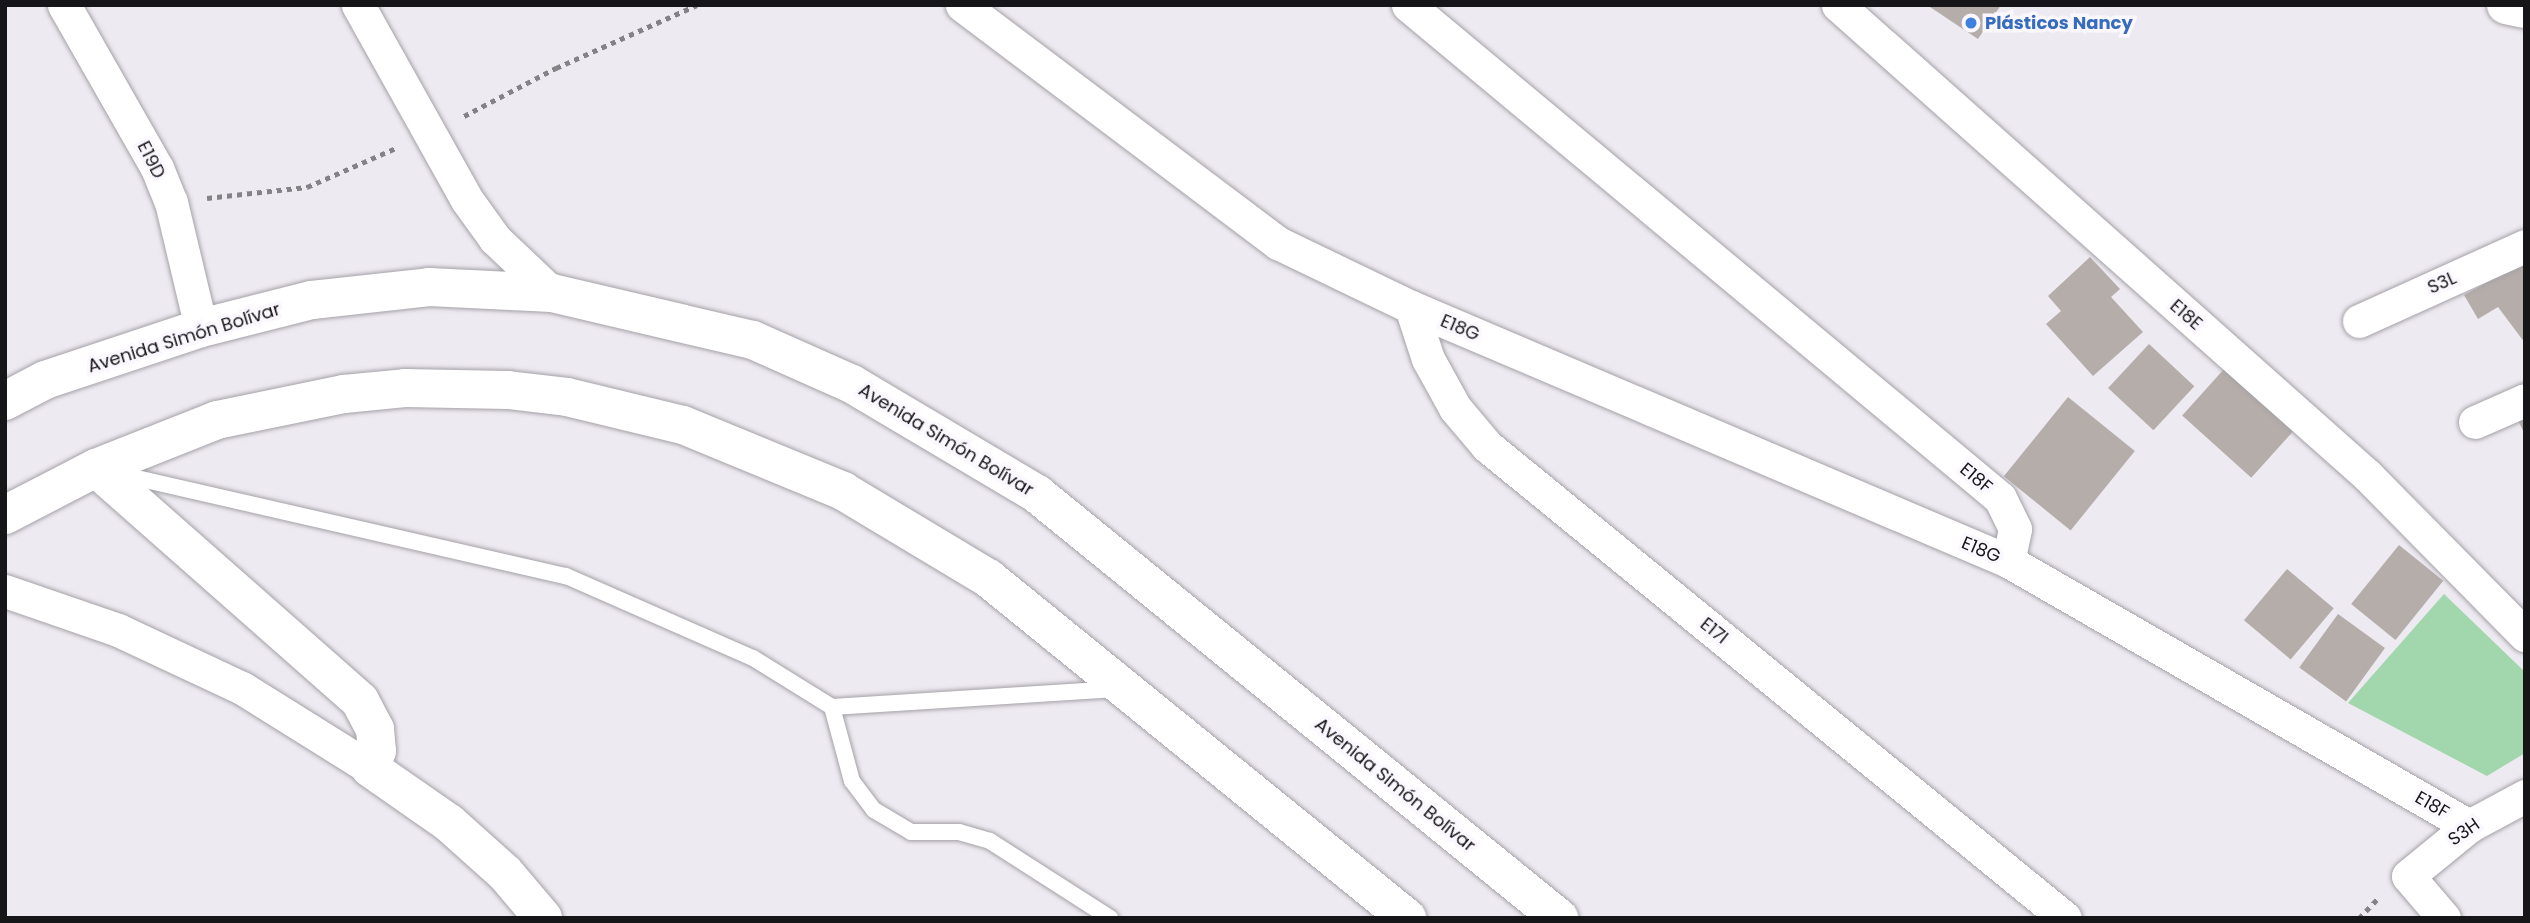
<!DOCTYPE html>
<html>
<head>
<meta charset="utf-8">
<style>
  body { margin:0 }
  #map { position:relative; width:2530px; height:923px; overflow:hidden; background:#eeeaf1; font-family:Poppins,sans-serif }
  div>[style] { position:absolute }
  .green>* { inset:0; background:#a2d6ad }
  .building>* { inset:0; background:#b5ada9; transform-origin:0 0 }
  .path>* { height:4.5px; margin-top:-2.25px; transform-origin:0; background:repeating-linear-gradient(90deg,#848286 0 5px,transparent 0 10px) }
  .roads { filter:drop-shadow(0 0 2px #a4a1a7) drop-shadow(0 0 2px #a4a1a7) }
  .service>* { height:16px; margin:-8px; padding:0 8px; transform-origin:8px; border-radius:8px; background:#fff }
  .minor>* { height:33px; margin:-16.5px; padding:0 16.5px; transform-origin:16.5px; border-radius:16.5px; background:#fff }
  .tertiary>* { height:38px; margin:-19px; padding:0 19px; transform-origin:19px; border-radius:19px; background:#fff }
  .trunk>* { height:38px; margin:-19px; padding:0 19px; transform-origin:19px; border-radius:19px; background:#fff }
  .dots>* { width:19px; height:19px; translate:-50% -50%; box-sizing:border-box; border:4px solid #fbf7fe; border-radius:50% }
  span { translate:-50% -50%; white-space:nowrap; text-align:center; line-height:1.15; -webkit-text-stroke:7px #fbf7fe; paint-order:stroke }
  .shop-label { font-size:18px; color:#366cbe; font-weight:700 }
  .left { translate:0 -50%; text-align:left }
  .street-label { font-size:18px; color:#161517 }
  .frame { position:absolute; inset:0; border:7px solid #161517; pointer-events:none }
</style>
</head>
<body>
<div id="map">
  <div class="green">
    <div style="clip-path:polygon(2444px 594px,2525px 672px,2525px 753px,2487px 776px,2348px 703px)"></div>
  </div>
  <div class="building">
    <div style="clip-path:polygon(1927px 5px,2001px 5px,1978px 39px)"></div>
    <div style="clip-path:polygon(2090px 257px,2120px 289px,2111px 297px,2143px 332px,2093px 376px,2046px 324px,2061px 311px,2048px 296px)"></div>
    <div style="clip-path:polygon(2525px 262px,2525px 343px,2498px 307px,2478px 319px,2464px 295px)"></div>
    <div style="left:2149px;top:344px;width:62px;height:60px;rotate:43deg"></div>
    <div style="left:2225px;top:368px;width:93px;height:64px;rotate:42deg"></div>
    <div style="left:2068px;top:397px;width:86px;height:102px;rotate:39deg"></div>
    <div style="clip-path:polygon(2525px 414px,2525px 435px,2517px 418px)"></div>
    <div style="left:2399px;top:545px;width:57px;height:76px;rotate:39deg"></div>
    <div style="left:2287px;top:569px;width:61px;height:67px;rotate:40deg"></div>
    <div style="left:2338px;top:614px;width:58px;height:66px;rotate:36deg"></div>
  </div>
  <div class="path">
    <div style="left:464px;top:116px;width:104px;rotate:-27.6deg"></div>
    <div style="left:556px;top:68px;width:154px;rotate:-24.1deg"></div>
    <div style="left:207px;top:198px;width:101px;rotate:-6.3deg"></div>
    <div style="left:307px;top:187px;width:97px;rotate:-23.7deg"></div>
    <div style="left:2359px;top:918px;width:29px;rotate:-46deg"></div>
  </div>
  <div class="roads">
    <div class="service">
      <div style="left:115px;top:473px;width:463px;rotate:12.9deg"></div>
      <div style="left:566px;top:576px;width:204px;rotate:23.7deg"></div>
      <div style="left:753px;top:658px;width:93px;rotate:31.8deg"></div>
      <div style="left:832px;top:707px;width:77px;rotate:74.9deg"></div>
      <div style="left:852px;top:781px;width:36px;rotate:53deg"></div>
      <div style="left:874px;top:810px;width:43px;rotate:30.7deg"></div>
      <div style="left:911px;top:832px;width:48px"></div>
      <div style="left:959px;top:832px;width:32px;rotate:16deg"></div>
      <div style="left:990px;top:841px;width:143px;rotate:32.7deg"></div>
      <div style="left:832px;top:707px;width:285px;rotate:-3.6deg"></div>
    </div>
    <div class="minor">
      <div style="left:64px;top:5px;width:188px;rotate:60.3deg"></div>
      <div style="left:157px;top:168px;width:37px;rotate:68deg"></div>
      <div style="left:171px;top:202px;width:130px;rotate:76.6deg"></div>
      <div style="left:358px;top:5px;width:223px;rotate:60.8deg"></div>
      <div style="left:467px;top:200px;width:48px;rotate:54.3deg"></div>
      <div style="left:495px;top:239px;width:79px;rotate:43.5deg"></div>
      <div style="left:962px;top:5px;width:396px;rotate:37deg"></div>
      <div style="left:1278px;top:243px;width:148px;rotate:25.7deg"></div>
      <div style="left:1411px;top:307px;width:649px;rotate:23.05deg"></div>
      <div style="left:1408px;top:5px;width:770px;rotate:39.79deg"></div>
      <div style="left:2000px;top:498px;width:34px;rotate:64deg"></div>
      <div style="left:2015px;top:529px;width:33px;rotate:102deg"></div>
      <div style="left:2008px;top:561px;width:532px;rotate:29.89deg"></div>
      <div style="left:1838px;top:5px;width:708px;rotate:41.62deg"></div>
      <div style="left:2367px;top:475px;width:225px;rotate:45.4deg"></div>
      <div style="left:1411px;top:307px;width:55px;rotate:71.9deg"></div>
      <div style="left:1428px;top:359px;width:56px;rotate:61.1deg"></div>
      <div style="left:1455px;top:408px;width:50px;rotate:49.9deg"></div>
      <div style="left:1487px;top:446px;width:746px;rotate:39.24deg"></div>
      <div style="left:2359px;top:321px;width:182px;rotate:-24.3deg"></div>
      <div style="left:2475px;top:422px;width:55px;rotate:-23.7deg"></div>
      <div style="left:5px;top:591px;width:120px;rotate:19deg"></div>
      <div style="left:118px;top:630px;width:137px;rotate:25.1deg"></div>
      <div style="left:242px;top:688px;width:151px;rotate:32deg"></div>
      <div style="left:2444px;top:918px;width:55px;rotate:-130.6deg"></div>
      <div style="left:2408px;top:876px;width:79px;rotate:-39.3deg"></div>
      <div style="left:2469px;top:826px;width:64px;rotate:-28.2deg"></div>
    </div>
    <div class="tertiary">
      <div style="left:370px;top:768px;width:96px;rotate:34.8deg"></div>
      <div style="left:449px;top:823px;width:75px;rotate:41.8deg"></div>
      <div style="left:505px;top:873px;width:59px;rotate:49.8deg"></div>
    </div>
    <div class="trunk">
      <div style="left:2506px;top:5px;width:19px;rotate:12deg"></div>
      <div style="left:5px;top:401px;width:45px;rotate:-27.7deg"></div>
      <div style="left:45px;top:380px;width:164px;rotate:-18.4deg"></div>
      <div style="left:201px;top:328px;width:114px;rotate:-14.2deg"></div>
      <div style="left:312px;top:300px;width:118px;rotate:-6.3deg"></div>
      <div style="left:429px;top:287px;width:123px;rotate:2.8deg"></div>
      <div style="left:552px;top:293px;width:206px;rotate:13.2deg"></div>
      <div style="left:753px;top:340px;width:108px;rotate:24deg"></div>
      <div style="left:852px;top:384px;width:215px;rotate:30.7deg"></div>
      <div style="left:1037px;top:494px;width:673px;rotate:39.09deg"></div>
      <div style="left:96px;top:468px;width:352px;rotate:41.4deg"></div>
      <div style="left:360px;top:701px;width:32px;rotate:62deg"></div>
      <div style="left:375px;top:729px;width:22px;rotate:85deg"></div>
      <div style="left:377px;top:751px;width:18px;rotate:112deg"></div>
      <div style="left:5px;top:515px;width:102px;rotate:-27.3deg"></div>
      <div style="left:96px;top:468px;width:130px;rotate:-21.6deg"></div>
      <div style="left:217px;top:420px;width:130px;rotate:-11.6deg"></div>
      <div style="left:344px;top:394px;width:61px;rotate:-5.6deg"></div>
      <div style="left:405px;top:388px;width:103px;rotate:1.1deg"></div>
      <div style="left:508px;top:390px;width:59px;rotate:6.8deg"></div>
      <div style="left:567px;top:397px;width:119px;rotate:13.6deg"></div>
      <div style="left:683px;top:425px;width:173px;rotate:22.4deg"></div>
      <div style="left:843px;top:491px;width:169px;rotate:31deg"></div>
      <div style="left:988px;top:578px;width:540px;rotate:39.06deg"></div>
    </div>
  </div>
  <div class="dots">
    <div style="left:1971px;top:23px;background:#3f7fe0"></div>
  </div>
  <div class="shop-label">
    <span class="left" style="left:1985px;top:23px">Plásticos Nancy</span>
  </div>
  <div class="street-label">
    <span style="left:151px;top:160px;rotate:63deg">E19D</span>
    <span style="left:2442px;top:283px;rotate:-24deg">S3L</span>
    <span style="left:2186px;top:315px;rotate:41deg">E18E</span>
    <span style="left:1460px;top:328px;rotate:23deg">E18G</span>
    <span style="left:184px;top:338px;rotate:-17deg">Avenida Simón Bolívar</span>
    <span style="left:946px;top:440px;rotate:31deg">Avenida Simón Bolívar</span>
    <span style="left:1976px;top:478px;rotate:40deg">E18F</span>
    <span style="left:1981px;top:550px;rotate:23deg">E18G</span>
    <span style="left:1714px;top:631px;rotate:39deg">E17l</span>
    <span style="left:1395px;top:785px;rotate:39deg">Avenida Simón Bolívar</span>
    <span style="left:2432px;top:805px;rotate:30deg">E18F</span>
    <span style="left:2464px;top:832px;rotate:-35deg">S3H</span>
  </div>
  <div class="frame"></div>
</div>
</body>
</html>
